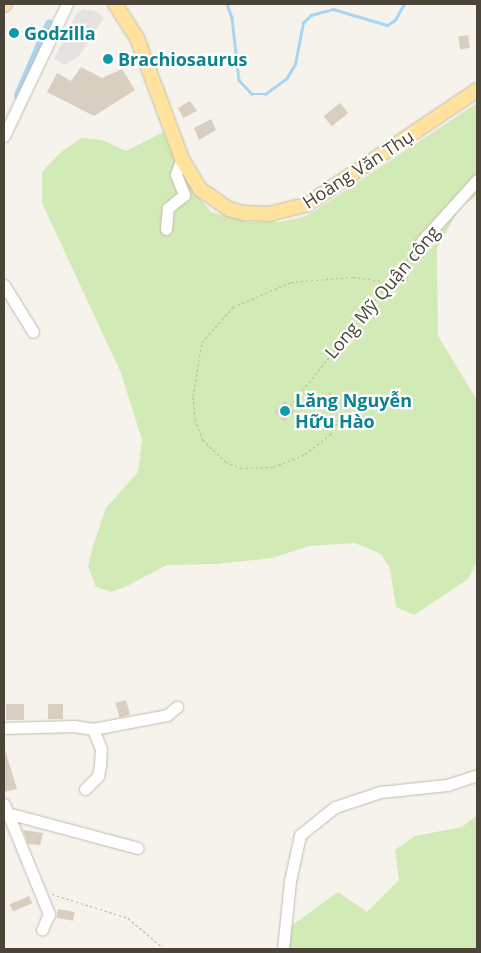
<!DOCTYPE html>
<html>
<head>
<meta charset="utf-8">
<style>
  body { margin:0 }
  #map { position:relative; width:481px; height:953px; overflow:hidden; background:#f6f3ec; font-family:"Open Sans",sans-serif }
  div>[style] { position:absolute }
  .green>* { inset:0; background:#d2eab5 }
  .parking>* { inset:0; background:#e5e3e0 }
  .stream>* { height:2.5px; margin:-1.25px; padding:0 1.25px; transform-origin:1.25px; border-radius:1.25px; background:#a9d4f2 }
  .canal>* { height:9px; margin:-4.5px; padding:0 4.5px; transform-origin:4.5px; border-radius:4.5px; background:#a9d4f2 }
  .building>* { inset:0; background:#d8cfc1; transform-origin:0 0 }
  .path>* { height:1px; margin-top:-0.5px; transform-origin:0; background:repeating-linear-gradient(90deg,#c4b79f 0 2.5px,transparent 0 5px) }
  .roads { filter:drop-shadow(0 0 1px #c2bbae) drop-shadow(0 0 1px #c2bbae) }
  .minor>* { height:11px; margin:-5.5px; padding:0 5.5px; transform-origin:5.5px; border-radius:5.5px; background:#fff }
  .major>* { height:14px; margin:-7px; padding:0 7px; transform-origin:7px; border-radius:7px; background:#ffe39c }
  .dots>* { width:14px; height:14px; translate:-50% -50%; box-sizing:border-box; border:2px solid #fff; border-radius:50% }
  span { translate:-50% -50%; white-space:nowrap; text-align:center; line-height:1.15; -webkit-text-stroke:4.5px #fff; paint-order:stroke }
  .culture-label { font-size:18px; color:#0d838f; font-weight:700 }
  .left { translate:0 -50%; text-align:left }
  .street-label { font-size:18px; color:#4b4439 }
  .frame { position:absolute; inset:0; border:5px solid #4b4439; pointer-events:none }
</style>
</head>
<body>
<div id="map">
  <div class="green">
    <div style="clip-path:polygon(477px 103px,477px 196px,461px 206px,437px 248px,438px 336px,477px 400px,477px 562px,468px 579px,414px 615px,396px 607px,390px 569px,381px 554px,355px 543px,309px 546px,272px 558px,216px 564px,167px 565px,125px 587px,111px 592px,96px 587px,88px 566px,92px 549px,106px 508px,138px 472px,142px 440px,121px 373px,42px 203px,42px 172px,60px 153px,81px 138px,102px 140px,126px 151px,163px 132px,185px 180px,211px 212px,248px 222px,280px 222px,307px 216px)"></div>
    <div style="clip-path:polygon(477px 815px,477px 949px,284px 949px,291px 926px,338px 892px,367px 912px,399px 880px,395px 850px,415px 836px,462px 827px)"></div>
  </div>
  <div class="parking">
    <div style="clip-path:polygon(83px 9px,96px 11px,104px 18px,78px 57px,65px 65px,54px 59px,76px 14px)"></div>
  </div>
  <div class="stream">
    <div style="left:227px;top:4px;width:15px;rotate:70deg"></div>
    <div style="left:232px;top:18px;width:62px;rotate:83.6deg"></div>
    <div style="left:239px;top:80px;width:19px;rotate:47deg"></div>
    <div style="left:252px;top:94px;width:13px"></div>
    <div style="left:265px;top:94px;width:26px;rotate:-36deg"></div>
    <div style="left:286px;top:79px;width:17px;rotate:-59deg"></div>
    <div style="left:295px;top:64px;width:42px;rotate:-79deg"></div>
    <div style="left:303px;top:23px;width:11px;rotate:-45deg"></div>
    <div style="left:311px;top:15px;width:23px;rotate:-15deg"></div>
    <div style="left:333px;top:9px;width:56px;rotate:16.5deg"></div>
    <div style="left:387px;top:25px;width:9px;rotate:-32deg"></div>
    <div style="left:395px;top:20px;width:18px;rotate:-61deg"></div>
  </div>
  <div class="canal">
    <div style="left:18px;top:95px;width:78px;rotate:-66.7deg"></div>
  </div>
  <div class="building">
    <div style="left:468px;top:35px;width:13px;height:10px;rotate:81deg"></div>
    <div style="clip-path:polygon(81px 67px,102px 78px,122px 69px,135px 90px,94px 116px,47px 92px,57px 73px,71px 81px)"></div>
    <div style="clip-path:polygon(190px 101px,197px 111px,183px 118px,178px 108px)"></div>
    <div style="left:340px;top:103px;width:13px;height:21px;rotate:51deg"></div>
    <div style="clip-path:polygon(211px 119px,216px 130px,199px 140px,194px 128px)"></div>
    <div style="left:285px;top:401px;width:14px;height:15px;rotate:45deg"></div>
    <div style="left:126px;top:700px;width:15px;height:11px;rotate:74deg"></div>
    <div style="left:6px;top:704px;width:18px;height:16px"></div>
    <div style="left:48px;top:704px;width:15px;height:15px"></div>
    <div style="clip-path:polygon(4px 747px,17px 789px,4px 792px)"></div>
    <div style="clip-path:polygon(23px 830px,43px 833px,40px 845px,28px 844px)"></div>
    <div style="left:29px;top:896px;width:8px;height:21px;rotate:67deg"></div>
    <div style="left:58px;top:909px;width:17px;height:9px;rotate:10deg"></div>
  </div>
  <div class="path">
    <div style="left:329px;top:392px;width:14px;rotate:54deg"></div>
    <div style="left:337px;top:403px;width:16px;rotate:83deg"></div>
    <div style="left:339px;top:419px;width:17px;rotate:118deg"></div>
    <div style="left:331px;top:434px;width:34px;rotate:142deg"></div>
    <div style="left:304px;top:455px;width:33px;rotate:159deg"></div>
    <div style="left:273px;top:467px;width:31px;rotate:178deg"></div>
    <div style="left:242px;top:468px;width:17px;rotate:-159deg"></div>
    <div style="left:226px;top:462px;width:32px;rotate:-136deg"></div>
    <div style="left:203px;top:440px;width:22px;rotate:-111deg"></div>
    <div style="left:195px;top:419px;width:23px;rotate:-95deg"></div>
    <div style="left:193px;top:396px;width:55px;rotate:-80.5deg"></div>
    <div style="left:202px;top:342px;width:47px;rotate:-48.5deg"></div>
    <div style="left:233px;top:307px;width:63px;rotate:-23.3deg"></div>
    <div style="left:291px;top:282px;width:62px;rotate:-4.6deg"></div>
    <div style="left:353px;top:277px;width:36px;rotate:8deg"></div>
    <div style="left:290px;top:406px;width:198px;rotate:-51.3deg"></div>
    <div style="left:52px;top:894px;width:80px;rotate:17.5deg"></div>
    <div style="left:128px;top:918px;width:45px;rotate:40.5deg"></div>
  </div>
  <div class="roads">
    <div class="minor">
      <div style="left:4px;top:136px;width:146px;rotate:-64.5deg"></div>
      <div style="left:166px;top:229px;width:21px;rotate:-85deg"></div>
      <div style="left:168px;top:208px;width:21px;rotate:-39deg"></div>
      <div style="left:184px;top:195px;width:22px;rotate:-111deg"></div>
      <div style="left:176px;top:174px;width:16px;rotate:-68deg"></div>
      <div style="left:421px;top:242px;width:84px;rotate:-47.9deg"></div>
      <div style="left:4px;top:285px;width:55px;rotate:58.3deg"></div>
      <div style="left:4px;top:728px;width:70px;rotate:-1.6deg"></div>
      <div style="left:74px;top:726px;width:19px;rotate:9deg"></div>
      <div style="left:93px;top:729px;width:75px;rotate:-10.7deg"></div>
      <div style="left:167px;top:715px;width:13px;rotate:-39deg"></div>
      <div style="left:85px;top:789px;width:18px;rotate:-45deg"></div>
      <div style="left:98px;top:776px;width:10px;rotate:-79deg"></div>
      <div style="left:100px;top:766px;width:17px;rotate:-87deg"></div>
      <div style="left:101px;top:749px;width:22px;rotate:-112deg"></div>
      <div style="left:4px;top:804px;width:119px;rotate:67.8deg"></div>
      <div style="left:49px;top:914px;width:17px;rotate:114deg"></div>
      <div style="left:11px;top:814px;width:131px;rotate:15deg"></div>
      <div style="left:283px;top:949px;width:68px;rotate:-84.1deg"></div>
      <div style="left:290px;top:881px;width:47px;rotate:-77.7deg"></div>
      <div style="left:300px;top:835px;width:45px;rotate:-38.7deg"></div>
      <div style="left:335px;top:807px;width:47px;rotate:-18.4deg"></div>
      <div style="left:380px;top:792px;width:67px;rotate:-6deg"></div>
      <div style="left:447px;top:785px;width:32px;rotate:-18deg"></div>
    </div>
    <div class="major">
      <div style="left:115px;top:4px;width:40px;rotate:57.1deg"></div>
      <div style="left:137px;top:38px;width:129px;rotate:69.6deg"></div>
      <div style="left:182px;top:159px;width:35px;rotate:59deg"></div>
      <div style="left:200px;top:189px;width:35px;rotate:35deg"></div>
      <div style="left:229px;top:209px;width:16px;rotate:15deg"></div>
      <div style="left:244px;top:213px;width:25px;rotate:2deg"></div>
      <div style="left:269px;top:214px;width:38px;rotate:-14deg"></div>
      <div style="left:306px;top:205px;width:206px;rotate:-33.9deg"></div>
      <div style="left:4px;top:5px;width:1px;rotate:-45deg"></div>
    </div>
  </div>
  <div class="dots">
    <div style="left:14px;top:33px;background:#0f9aa8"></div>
    <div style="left:108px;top:59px;background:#0f9aa8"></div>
    <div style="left:285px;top:411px;background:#0f9aa8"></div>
  </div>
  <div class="culture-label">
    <span class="left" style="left:24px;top:33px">Godzilla</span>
    <span class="left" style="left:118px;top:59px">Brachiosaurus</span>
    <span class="left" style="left:295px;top:411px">Lăng Nguyễn<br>Hữu Hào</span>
  </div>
  <div class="street-label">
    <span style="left:358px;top:169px;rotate:-33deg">Hoàng Văn Thụ</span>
    <span style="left:382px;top:292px;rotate:-50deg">Long Mỹ Quận công</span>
  </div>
  <div class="frame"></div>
</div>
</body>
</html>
